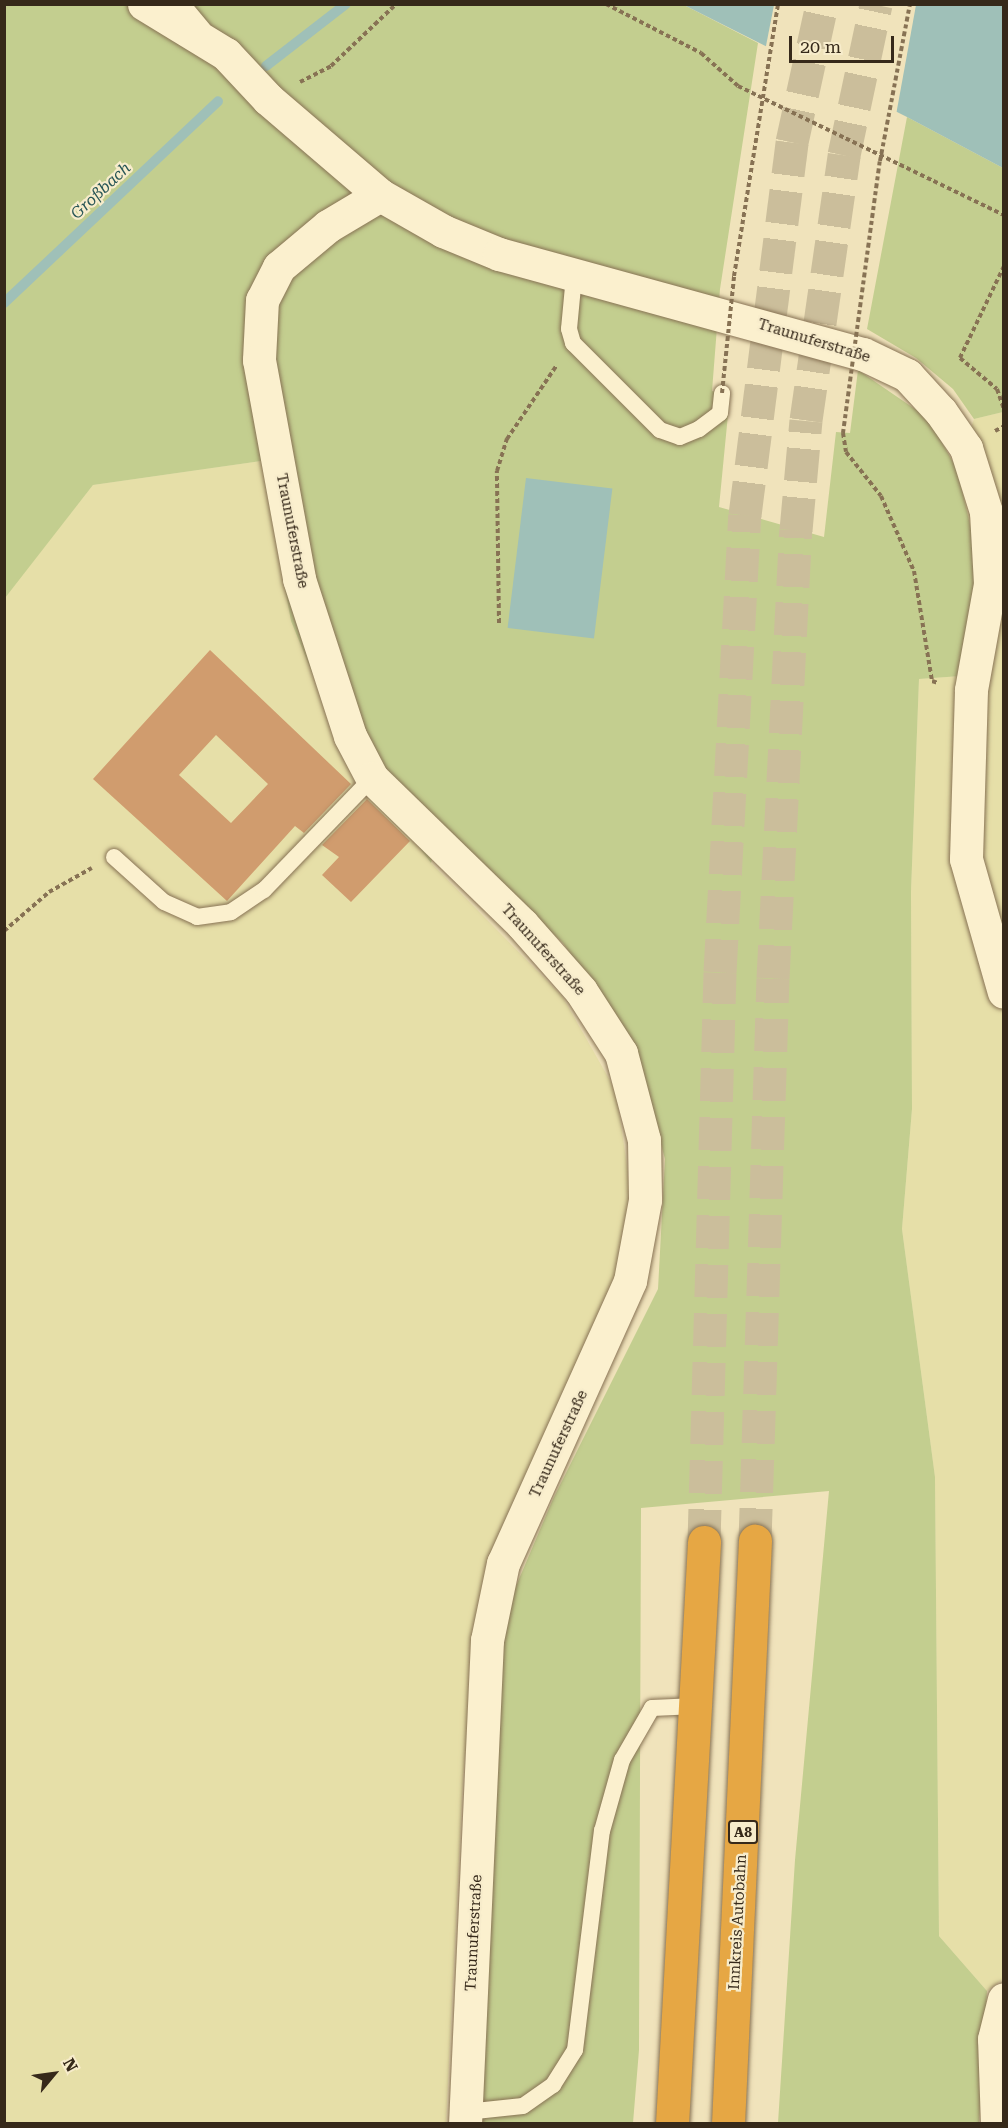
<!DOCTYPE html>
<html>
<head>
<meta charset="utf-8">
<style>
  body { margin:0 }
  #map { position:relative; width:1008px; height:2128px; overflow:hidden; background:#f0e3bb; font-family:"Roboto Serif",serif }
  div>[style] { position:absolute }
  .farmland>* { inset:0; background:#e6dfa8 }
  .green>* { inset:0; background:#c3ce8f }
  .water>* { inset:0; background:#9fc0b8; transform-origin:0 0 }
  .pier>* { inset:0; background:#f0e3bb }
  .stream>* { height:10px; margin:-5px; padding:0 5px; transform-origin:5px; border-radius:5px; background:#9fc0b8 }
  .building>* { inset:0; background:#d09c6e }
  .motorway-tunnel>* { height:33px; margin-top:-16.5px; transform-origin:0; background:repeating-linear-gradient(90deg,#cbbe9b 0 33px,transparent 0 49px) }
  .path>* { height:4px; margin-top:-2px; transform-origin:0; background:repeating-linear-gradient(90deg,#877254 0 4.5px,transparent 0 7.5px) }
  .roads { filter:drop-shadow(0 0 2px #877254) drop-shadow(0 0 2px #877254) }
  .service>* { height:16px; margin:-8px; padding:0 8px; transform-origin:8px; border-radius:8px; background:#fbf0ce }
  .minor>* { height:33px; margin:-16.5px; padding:0 16.5px; transform-origin:16.5px; border-radius:16.5px; background:#fbf0ce }
  .motorway>* { height:33px; margin:-16.5px; padding:0 16.5px; transform-origin:16.5px; border-radius:16.5px; background:#e6a744 }
  .path-bridge>* { height:4px; margin-top:-2px; transform-origin:0; background:repeating-linear-gradient(90deg,#877254 0 4.5px,transparent 0 7.5px) }
  span { translate:-50% -50%; white-space:nowrap; text-align:center; line-height:1.15; -webkit-text-stroke:4.5px #f7eccb; paint-order:stroke }
  .shield-label span { padding:2px 4px; background:#f7eccb; border:2px solid; border-radius:4px; -webkit-text-stroke-width:0 }
  .shield-label { font-size:14px; color:#36291a; font-weight:700 }
  .street-label { font-size:15px; color:#36291a }
  .water-label { font-size:16px; color:#285656; font-style:italic }
  .frame { position:absolute; inset:0; border:6px solid #36291a; pointer-events:none }
  .north { position:absolute; left:24px; top:2044px; width:60px; height:60px; -webkit-text-stroke:4px #f7eccb; paint-order:stroke; rotate:61deg; font-size:16px; font-weight:700; line-height:24px; text-align:center; color:#36291a }
  .north::after { content:''; display:block; margin:auto; width:21px; height:27px; background:#36291a; clip-path:polygon(50% 0,100% 100%,50% 72%,0 100%) }
  .scale { position:absolute; left:789px; top:36px; width:105px; height:27px; box-sizing:border-box; border:3px solid #36291a; border-top:0; padding-left:8px; font-size:18px; line-height:21px; white-space:nowrap; color:#36291a; -webkit-text-stroke:4px #f7eccb; paint-order:stroke }
</style>
</head>
<body>
<div id="map">
  <div class="farmland">
    <div style="clip-path:polygon(1003px 412px,1004px 1978px,987px 1991px,939px 1936px,935px 1477px,902px 1229px,912px 1109px,911px 892px,919px 679px,961px 676px,957px 469px,974px 419px)"></div>
    <div style="clip-path:polygon(261px 461px,342px 746px,431px 863px,562px 996px,616px 1091px,632px 1200px,621px 1278px,486px 1564px,463px 1776px,446px 2123px,5px 2123px,4px 598px,93px 485px)"></div>
  </div>
  <div class="green">
    <div style="clip-path:polygon(5px 5px,684px 5px,758px 43px,720px 289px,712px 391px,730px 394px,719px 507px,824px 537px,836px 432px,850px 433px,858px 370px,928px 418px,957px 469px,981px 572px,961px 676px,919px 679px,911px 892px,912px 1109px,902px 1229px,935px 1477px,939px 1936px,987px 1991px,979px 2123px,778px 2123px,795px 1860px,829px 1491px,641px 1508px,639px 2050px,633px 2123px,479px 2123px,505px 1612px,553px 1499px,658px 1289px,665px 1159px,635px 1050px,563px 943px,441px 828px,431px 863px,342px 746px,291px 621px,261px 461px,93px 485px,5px 598px)"></div>
    <div style="clip-path:polygon(907px 117px,1003px 168px,1003px 412px,974px 419px,953px 389px,916px 358px,867px 329px)"></div>
  </div>
  <div class="water">
    <div style="clip-path:polygon(684px 5px,1003px 5px,1003px 168px,907px 117px)"></div>
    <div style="left:526px;top:478px;width:87px;height:151px;rotate:7deg"></div>
  </div>
  <div class="pier">
    <div style="clip-path:polygon(774px 5px,916px 5px,896px 115px,765px 51px)"></div>
  </div>
  <div class="stream">
    <div style="left:266px;top:66px;width:101px;rotate:-37.8deg"></div>
    <div style="left:4px;top:303px;width:294px;rotate:-43.3deg"></div>
  </div>
  <div class="building">
    <div style="clip-path:polygon(evenodd,210px 650px,351px 784px,304px 833px,295px 826px,227px 901px,93px 779px,210px 650px,216px 735px,268px 784px,231px 823px,179px 775px,216px 735px)"></div>
    <div style="clip-path:polygon(367px 799px,410px 841px,351px 902px,322px 875px,339px 857px,322px 845px)"></div>
  </div>
  <div class="motorway-tunnel">
    <div style="left:755px;top:1541px;width:563px;rotate:-88.17deg"></div>
    <div style="left:773px;top:978px;width:449px;rotate:-87.1deg"></div>
    <div style="left:796px;top:530px;width:110px;rotate:-84.8deg"></div>
    <div style="left:806px;top:420px;width:268px;rotate:-81.8deg"></div>
    <div style="left:844px;top:155px;width:154px;rotate:-78deg"></div>
    <div style="left:704px;top:1542px;width:570px;rotate:-88.39deg"></div>
    <div style="left:720px;top:972px;width:458px;rotate:-86.9deg"></div>
    <div style="left:745px;top:515px;width:376px;rotate:-82.8deg"></div>
    <div style="left:792px;top:142px;width:141px;rotate:-77.7deg"></div>
  </div>
  <div class="path">
    <div style="left:606px;top:4px;width:107px;rotate:27.3deg"></div>
    <div style="left:701px;top:53px;width:50px;rotate:41.7deg"></div>
    <div style="left:738px;top:86px;width:296px;rotate:25.9deg"></div>
    <div style="left:300px;top:82px;width:35px;rotate:-27deg"></div>
    <div style="left:331px;top:66px;width:90px;rotate:-43.6deg"></div>
    <div style="left:1004px;top:266px;width:102px;rotate:115.6deg"></div>
    <div style="left:960px;top:358px;width:48px;rotate:40deg"></div>
    <div style="left:997px;top:389px;width:21px;rotate:71deg"></div>
    <div style="left:995px;top:431px;width:10px;rotate:-29deg"></div>
    <div style="left:843px;top:433px;width:19px;rotate:81deg"></div>
    <div style="left:846px;top:452px;width:56px;rotate:51.5deg"></div>
    <div style="left:881px;top:496px;width:82px;rotate:66.3deg"></div>
    <div style="left:914px;top:571px;width:111px;rotate:80.7deg"></div>
    <div style="left:932px;top:681px;width:6px;rotate:18deg"></div>
    <div style="left:499px;top:623px;width:152px;rotate:-90.8deg"></div>
    <div style="left:497px;top:471px;width:34px;rotate:-73deg"></div>
    <div style="left:507px;top:439px;width:89px;rotate:-56deg"></div>
    <div style="left:4px;top:931px;width:60px;rotate:-40.9deg"></div>
    <div style="left:49px;top:892px;width:49px;rotate:-29.2deg"></div>
  </div>
  <div class="roads">
    <div class="service">
      <div style="left:182px;top:4px;width:33px;rotate:50deg"></div>
      <div style="left:574px;top:276px;width:53px;rotate:95.4deg"></div>
      <div style="left:569px;top:329px;width:15px;rotate:74deg"></div>
      <div style="left:573px;top:343px;width:123px;rotate:45deg"></div>
      <div style="left:660px;top:430px;width:21px;rotate:19deg"></div>
      <div style="left:680px;top:437px;width:21px;rotate:-23deg"></div>
      <div style="left:699px;top:429px;width:26px;rotate:-37deg"></div>
      <div style="left:720px;top:413px;width:20px;rotate:-84deg"></div>
      <div style="left:114px;top:857px;width:67px;rotate:42deg"></div>
      <div style="left:164px;top:902px;width:36px;rotate:24deg"></div>
      <div style="left:197px;top:917px;width:34px;rotate:-8deg"></div>
      <div style="left:231px;top:912px;width:40px;rotate:-34deg"></div>
      <div style="left:264px;top:890px;width:156px;rotate:-46deg"></div>
      <div style="left:466px;top:2112px;width:57px;rotate:-6deg"></div>
      <div style="left:523px;top:2106px;width:37px;rotate:-35deg"></div>
      <div style="left:553px;top:2085px;width:41px;rotate:-57.8deg"></div>
      <div style="left:575px;top:2050px;width:221px;rotate:-83deg"></div>
      <div style="left:602px;top:1831px;width:74px;rotate:-74.3deg"></div>
      <div style="left:622px;top:1760px;width:60px;rotate:-60deg"></div>
      <div style="left:652px;top:1708px;width:44px;rotate:-2.6deg"></div>
    </div>
    <div class="minor">
      <div style="left:144px;top:4px;width:96px;rotate:31.4deg"></div>
      <div style="left:226px;top:54px;width:62px;rotate:47deg"></div>
      <div style="left:268px;top:99px;width:148px;rotate:40.6deg"></div>
      <div style="left:380px;top:195px;width:73px;rotate:29.7deg"></div>
      <div style="left:443px;top:231px;width:61px;rotate:22.3deg"></div>
      <div style="left:499px;top:254px;width:377px;rotate:15.4deg"></div>
      <div style="left:863px;top:354px;width:49px;rotate:25.5deg"></div>
      <div style="left:907px;top:375px;width:50px;rotate:47.4deg"></div>
      <div style="left:941px;top:412px;width:44px;rotate:55.2deg"></div>
      <div style="left:966px;top:448px;width:67px;rotate:72.6deg"></div>
      <div style="left:986px;top:512px;width:72px;rotate:86.8deg"></div>
      <div style="left:990px;top:584px;width:108px;rotate:100.2deg"></div>
      <div style="left:971px;top:690px;width:169px;rotate:91.7deg"></div>
      <div style="left:966px;top:859px;width:138px;rotate:74.1deg"></div>
      <div style="left:380px;top:195px;width:61px;rotate:149.2deg"></div>
      <div style="left:328px;top:226px;width:64px;rotate:140.1deg"></div>
      <div style="left:279px;top:267px;width:37px;rotate:117deg"></div>
      <div style="left:262px;top:300px;width:60px;rotate:92.9deg"></div>
      <div style="left:259px;top:360px;width:223px;rotate:79.6deg"></div>
      <div style="left:299px;top:579px;width:165px;rotate:72deg"></div>
      <div style="left:350px;top:736px;width:47px;rotate:62.4deg"></div>
      <div style="left:372px;top:778px;width:209px;rotate:44.2deg"></div>
      <div style="left:522px;top:924px;width:89px;rotate:48.6deg"></div>
      <div style="left:581px;top:991px;width:74px;rotate:57.2deg"></div>
      <div style="left:621px;top:1053px;width:90px;rotate:75.2deg"></div>
      <div style="left:644px;top:1140px;width:60px;rotate:89deg"></div>
      <div style="left:645px;top:1200px;width:82px;rotate:100.5deg"></div>
      <div style="left:630px;top:1281px;width:309px;rotate:114.2deg"></div>
      <div style="left:503px;top:1563px;width:79px;rotate:101.7deg"></div>
      <div style="left:487px;top:1640px;width:484px;rotate:92.6deg"></div>
      <div style="left:997px;top:2124px;width:85px;rotate:-92deg"></div>
      <div style="left:994px;top:2039px;width:41px;rotate:-76deg"></div>
    </div>
    <div class="motorway">
      <div style="left:672px;top:2124px;width:583px;rotate:-86.85deg"></div>
      <div style="left:728px;top:2124px;width:584px;rotate:-87.35deg"></div>
    </div>
  </div>
  <div class="path-bridge">
    <div style="left:722px;top:393px;width:118px;rotate:-84.1deg"></div>
    <div style="left:734px;top:276px;width:276px;rotate:-80.8deg"></div>
    <div style="left:843px;top:433px;width:275px;rotate:-82.3deg"></div>
    <div style="left:880px;top:161px;width:160px;rotate:-79.2deg"></div>
  </div>
  <div class="shield-label">
    <span style="left:743px;top:1832px">A8</span>
  </div>
  <div class="street-label">
    <span style="left:814px;top:341px;rotate:17deg">Traunuferstraße</span>
    <span style="left:292px;top:531px;rotate:79deg">Traunuferstraße</span>
    <span style="left:543px;top:950px;rotate:48deg">Traunuferstraße</span>
    <span style="left:559px;top:1444px;rotate:-65deg">Traunuferstraße</span>
    <span style="left:738px;top:1922px;rotate:-87deg">Innkreis Autobahn</span>
    <span style="left:474px;top:1933px;rotate:-87deg">Traunuferstraße</span>
  </div>
  <div class="water-label">
    <span style="left:101px;top:191px;rotate:-43deg">Großbach</span>
  </div>
  <div class="frame"></div>
  <div class="north">N</div>
  <div class="scale">20 m</div>
</div>
</body>
</html>
